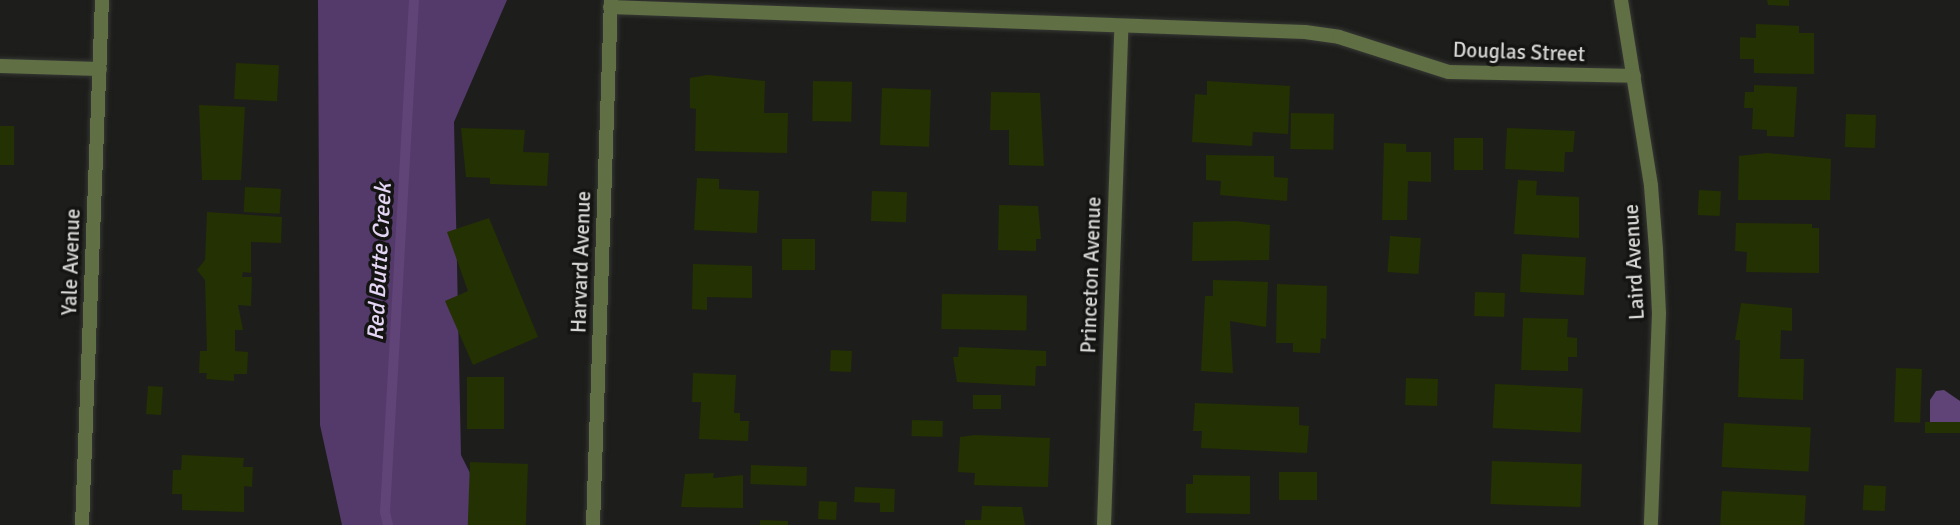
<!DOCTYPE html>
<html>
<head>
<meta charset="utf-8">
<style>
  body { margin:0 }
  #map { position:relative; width:1960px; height:525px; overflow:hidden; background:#1d1e1b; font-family:Signika,sans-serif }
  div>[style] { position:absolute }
  .forest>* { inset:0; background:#54396b }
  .water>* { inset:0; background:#604477 }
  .stream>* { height:10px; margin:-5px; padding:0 5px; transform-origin:5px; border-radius:5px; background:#604477 }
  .building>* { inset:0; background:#243102; transform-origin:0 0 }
  .roads { filter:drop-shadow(0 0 2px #373835) drop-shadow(0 0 2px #373835) }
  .minor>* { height:14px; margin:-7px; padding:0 7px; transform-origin:7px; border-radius:7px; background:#606f44 }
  span { translate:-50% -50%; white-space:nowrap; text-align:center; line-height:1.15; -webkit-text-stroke:7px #141512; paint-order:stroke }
  .street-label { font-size:21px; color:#d7d7d6 }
  .water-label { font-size:23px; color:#e6d6f6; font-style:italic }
</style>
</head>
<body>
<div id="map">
  <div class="forest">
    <div style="clip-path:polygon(318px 0,507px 0,454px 122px,461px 455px,496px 525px,342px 525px,320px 425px)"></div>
  </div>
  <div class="water">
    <div style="clip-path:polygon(1944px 390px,1960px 401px,1960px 422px,1930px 422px,1930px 400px,1936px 391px)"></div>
  </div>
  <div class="stream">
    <div style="left:388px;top:525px;width:13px;rotate:-103deg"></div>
    <div style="left:385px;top:512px;width:513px;rotate:-86.76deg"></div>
  </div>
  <div class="building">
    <div style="clip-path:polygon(1767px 0,1789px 0,1789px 6px,1768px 5px)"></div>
    <div style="clip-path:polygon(1756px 24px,1799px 26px,1799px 33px,1814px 33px,1814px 74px,1754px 73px,1754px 59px,1740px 59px,1740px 37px,1756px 38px)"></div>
    <div style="left:236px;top:63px;width:43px;height:36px;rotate:3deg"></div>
    <div style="clip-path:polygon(708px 75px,765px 81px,764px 113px,788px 113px,787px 153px,695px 151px,696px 109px,690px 108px,690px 78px)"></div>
    <div style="left:813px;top:81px;width:39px;height:40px;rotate:1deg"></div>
    <div style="clip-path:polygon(1207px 81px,1290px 86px,1288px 134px,1253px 132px,1252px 146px,1192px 142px,1195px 94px,1207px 95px)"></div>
    <div style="clip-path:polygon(1754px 85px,1797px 87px,1794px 137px,1767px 136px,1767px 130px,1752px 129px,1753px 108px,1744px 108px,1745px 92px,1754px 92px)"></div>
    <div style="left:882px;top:88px;width:49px;height:57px;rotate:2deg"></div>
    <div style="clip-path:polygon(991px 92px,1040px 93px,1044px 166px,1009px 165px,1009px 130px,990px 130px)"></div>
    <div style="clip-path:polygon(199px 105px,245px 107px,241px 180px,202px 180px)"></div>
    <div style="left:1291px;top:113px;width:43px;height:36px;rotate:1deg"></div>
    <div style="left:1846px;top:114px;width:30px;height:33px;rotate:2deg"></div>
    <div style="left:0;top:126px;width:14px;height:39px"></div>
    <div style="clip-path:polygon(461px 128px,525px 130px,523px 152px,549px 153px,547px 186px,490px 184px,490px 178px,466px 177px)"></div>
    <div style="clip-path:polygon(1507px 128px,1575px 131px,1573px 152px,1565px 152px,1564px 172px,1505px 169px)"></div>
    <div style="left:1454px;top:138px;width:29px;height:32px"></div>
    <div style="clip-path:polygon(1384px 143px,1406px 144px,1406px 152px,1431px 152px,1431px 182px,1408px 181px,1407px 220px,1382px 220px)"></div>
    <div style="clip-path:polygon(1767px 153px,1831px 159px,1830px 200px,1738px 200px,1739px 156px)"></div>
    <div style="clip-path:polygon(1206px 155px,1274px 156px,1274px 177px,1288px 178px,1287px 201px,1220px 195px,1221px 181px,1206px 180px)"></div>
    <div style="clip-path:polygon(697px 178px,719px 179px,719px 189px,759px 191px,757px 233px,694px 230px)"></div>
    <div style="clip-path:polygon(1518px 180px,1537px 181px,1536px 195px,1579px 197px,1579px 238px,1514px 234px)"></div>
    <div style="left:245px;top:187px;width:36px;height:25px;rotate:3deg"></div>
    <div style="left:1699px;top:190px;width:22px;height:25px;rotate:3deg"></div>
    <div style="left:872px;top:191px;width:35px;height:30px;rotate:2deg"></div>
    <div style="clip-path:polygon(999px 205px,1038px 206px,1041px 239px,1036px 239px,1036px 251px,998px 250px)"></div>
    <div style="clip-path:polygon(207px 212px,282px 217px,281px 243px,251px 242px,251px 273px,243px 272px,242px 277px,252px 277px,251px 306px,238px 305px,243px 330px,235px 330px,235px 351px,248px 352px,247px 374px,234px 374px,234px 381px,206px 379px,207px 373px,199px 373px,200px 351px,207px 351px,205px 280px,197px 270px,205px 260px)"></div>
    <div style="clip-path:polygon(489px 218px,538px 337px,473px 365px,445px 301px,468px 291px,447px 232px)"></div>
    <div style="clip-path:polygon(1236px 221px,1270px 225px,1269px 260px,1192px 261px,1193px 222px)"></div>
    <div style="clip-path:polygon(1736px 223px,1812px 224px,1812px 228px,1819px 228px,1819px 273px,1746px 272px,1747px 252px,1735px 251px)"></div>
    <div style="left:1390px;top:236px;width:31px;height:36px;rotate:4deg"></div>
    <div style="left:782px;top:239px;width:33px;height:31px"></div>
    <div style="left:1522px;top:254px;width:64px;height:38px;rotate:3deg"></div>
    <div style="clip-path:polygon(693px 264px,752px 266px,752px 298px,707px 297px,707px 310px,692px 309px)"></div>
    <div style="clip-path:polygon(1213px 280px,1268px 282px,1266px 327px,1230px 321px,1233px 373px,1201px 371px,1205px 296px,1213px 296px)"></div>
    <div style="clip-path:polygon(1277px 284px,1327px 286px,1326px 339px,1321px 338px,1320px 353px,1293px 352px,1293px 343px,1276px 343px)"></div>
    <div style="left:1475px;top:292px;width:30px;height:24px;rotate:2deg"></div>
    <div style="left:942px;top:294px;width:85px;height:35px;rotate:1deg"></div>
    <div style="clip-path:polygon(1741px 303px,1792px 308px,1792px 331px,1781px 330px,1780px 359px,1804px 359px,1803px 400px,1738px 397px,1740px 340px,1735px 340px)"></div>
    <div style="clip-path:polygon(1523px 318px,1568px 319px,1567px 337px,1577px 338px,1577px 357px,1568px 357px,1568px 371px,1521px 370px)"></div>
    <div style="clip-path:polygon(959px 347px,1046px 351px,1046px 366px,1036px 366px,1035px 386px,957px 382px,953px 357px,958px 357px)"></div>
    <div style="left:831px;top:350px;width:21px;height:21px;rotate:3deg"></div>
    <div style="left:1896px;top:368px;width:26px;height:54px;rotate:2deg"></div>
    <div style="clip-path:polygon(693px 373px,736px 375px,734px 413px,740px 413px,740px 421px,749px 421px,748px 441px,699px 439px,701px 402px,692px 402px)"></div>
    <div style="left:467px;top:377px;width:37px;height:52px"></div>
    <div style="left:1406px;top:378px;width:32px;height:27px;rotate:2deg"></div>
    <div style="left:1495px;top:384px;width:88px;height:44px;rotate:3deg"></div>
    <div style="left:148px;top:386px;width:15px;height:28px;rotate:4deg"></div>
    <div style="left:973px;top:395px;width:28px;height:14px"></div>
    <div style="clip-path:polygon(1195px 403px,1299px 407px,1299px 425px,1309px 426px,1307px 453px,1201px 448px,1202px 431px,1193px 431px)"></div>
    <div style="left:912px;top:420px;width:31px;height:16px;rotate:2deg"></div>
    <div style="left:1925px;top:422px;width:35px;height:11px"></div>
    <div style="left:1724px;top:423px;width:87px;height:44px;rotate:3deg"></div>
    <div style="clip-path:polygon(975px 435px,1050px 438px,1048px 487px,974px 485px,975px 473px,958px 472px,960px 437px)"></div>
    <div style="clip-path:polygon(182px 455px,244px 458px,243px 467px,253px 467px,252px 487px,244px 486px,244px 512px,182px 510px,182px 494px,172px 494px,173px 470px,181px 470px)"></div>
    <div style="left:1492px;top:461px;width:90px;height:43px;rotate:2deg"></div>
    <div style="left:470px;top:462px;width:58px;height:63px;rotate:2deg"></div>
    <div style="left:751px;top:465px;width:56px;height:19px;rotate:2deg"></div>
    <div style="left:1279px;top:472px;width:38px;height:28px"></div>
    <div style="clip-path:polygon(714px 473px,713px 478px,743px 475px,743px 508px,681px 507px,685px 474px)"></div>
    <div style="clip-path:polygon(1193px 475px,1250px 476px,1250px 514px,1186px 513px,1186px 484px,1193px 484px)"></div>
    <div style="left:1864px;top:485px;width:22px;height:25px;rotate:3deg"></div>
    <div style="clip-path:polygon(855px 487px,895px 489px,894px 512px,880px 512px,880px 503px,854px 502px)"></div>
    <div style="left:1722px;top:491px;width:84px;height:34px;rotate:3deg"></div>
    <div style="left:819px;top:501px;width:18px;height:18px;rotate:3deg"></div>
    <div style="clip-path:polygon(982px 506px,1022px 507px,1025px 525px,965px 525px,965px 520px,981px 520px)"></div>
    <div style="clip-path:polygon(760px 520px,788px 521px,788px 525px,760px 525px)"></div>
  </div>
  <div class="roads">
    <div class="minor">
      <div style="left:1621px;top:0;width:188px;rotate:80.8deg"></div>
      <div style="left:1651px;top:186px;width:64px;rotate:85.5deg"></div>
      <div style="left:1656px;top:250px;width:63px;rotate:87.3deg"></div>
      <div style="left:1659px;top:313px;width:212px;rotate:92.2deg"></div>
      <div style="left:610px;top:7px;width:695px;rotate:2.06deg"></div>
      <div style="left:1305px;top:32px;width:34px;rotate:8deg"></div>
      <div style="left:1339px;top:37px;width:115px;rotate:17.7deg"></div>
      <div style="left:1449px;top:72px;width:185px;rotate:1.2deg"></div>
      <div style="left:0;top:66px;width:100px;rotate:1.7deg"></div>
      <div style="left:82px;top:525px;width:525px;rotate:-87.82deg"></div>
      <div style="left:593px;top:525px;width:525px;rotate:-88.04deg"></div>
      <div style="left:1104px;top:525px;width:498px;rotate:-88deg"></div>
    </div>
  </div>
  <div class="street-label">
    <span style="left:1519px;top:52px;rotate:2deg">Douglas Street</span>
    <span style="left:71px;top:262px;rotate:-88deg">Yale Avenue</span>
    <span style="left:581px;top:262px;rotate:-88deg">Harvard Avenue</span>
    <span style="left:1634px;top:262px;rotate:-93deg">Laird Avenue</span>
    <span style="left:1091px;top:275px;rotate:-88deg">Princeton Avenue</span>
  </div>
  <div class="water-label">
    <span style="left:380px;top:262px;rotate:-87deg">Red Butte Creek</span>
  </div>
</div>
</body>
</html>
